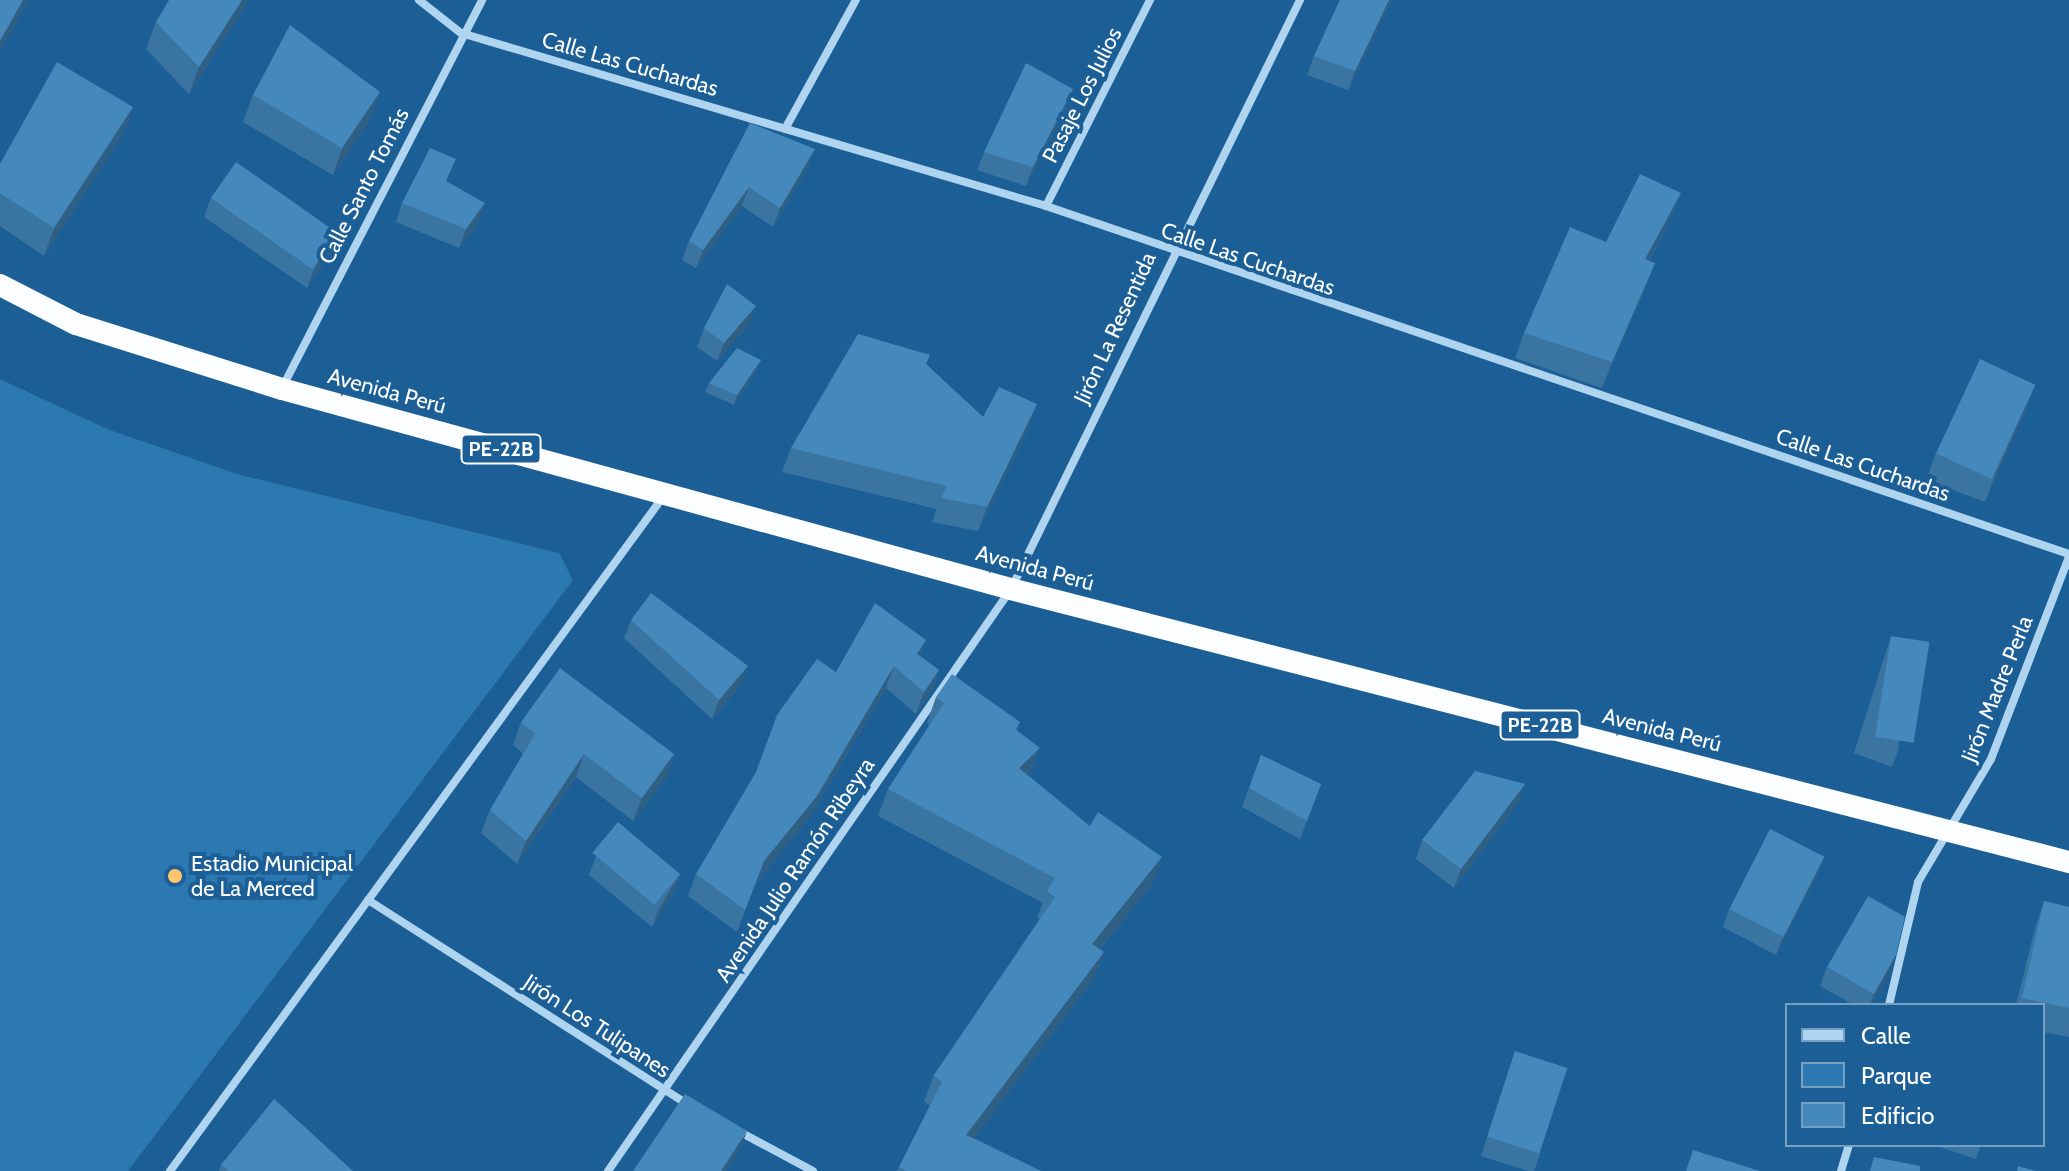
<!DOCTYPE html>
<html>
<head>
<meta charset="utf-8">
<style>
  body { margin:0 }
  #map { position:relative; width:2069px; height:1171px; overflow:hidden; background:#1c5f96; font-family:Cabin,sans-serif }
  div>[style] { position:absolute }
  .green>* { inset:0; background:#2c78b2 }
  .minor>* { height:8px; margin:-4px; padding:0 4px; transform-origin:4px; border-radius:4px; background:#afd4ef }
  .trunk>* { height:22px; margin:-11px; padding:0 11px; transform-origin:11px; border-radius:11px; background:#fcfdff }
  .wall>* { inset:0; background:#3a75a2 }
  .shaded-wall>* { inset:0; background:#305f84 }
  .building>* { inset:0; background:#4488bc; transform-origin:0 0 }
  .dots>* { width:22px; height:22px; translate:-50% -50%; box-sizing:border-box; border:4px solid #1c5f96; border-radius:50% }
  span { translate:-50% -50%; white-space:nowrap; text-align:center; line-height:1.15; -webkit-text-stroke:8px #1c5f96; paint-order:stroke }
  .shield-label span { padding:2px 6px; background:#1c5f96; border:2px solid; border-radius:6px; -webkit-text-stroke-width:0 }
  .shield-label { font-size:20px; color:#fff; font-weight:700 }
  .street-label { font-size:22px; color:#fff }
  .poi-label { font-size:22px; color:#fff }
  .left { translate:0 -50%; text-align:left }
  .legend { position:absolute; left:1785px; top:1003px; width:260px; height:144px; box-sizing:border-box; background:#1c5f96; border:2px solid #779fc0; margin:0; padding:10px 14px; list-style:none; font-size:24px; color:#fff }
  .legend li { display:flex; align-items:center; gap:16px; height:40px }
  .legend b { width:40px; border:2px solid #779fc0 }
</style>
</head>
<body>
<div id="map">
  <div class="green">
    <div style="clip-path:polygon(0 379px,107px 429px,237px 474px,559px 553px,573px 580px,128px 1171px,0 1171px)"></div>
  </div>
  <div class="minor">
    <div style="left:419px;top:0;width:53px;rotate:38.2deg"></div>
    <div style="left:461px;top:33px;width:610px;rotate:16.47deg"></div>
    <div style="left:1046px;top:206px;width:1081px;rotate:18.79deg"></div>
    <div style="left:785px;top:129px;width:147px;rotate:-61.2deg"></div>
    <div style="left:1046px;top:206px;width:231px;rotate:-63.2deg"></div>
    <div style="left:282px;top:388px;width:437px;rotate:-62.7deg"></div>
    <div style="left:368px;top:900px;width:379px;rotate:32.6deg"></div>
    <div style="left:1889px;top:1005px;width:126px;rotate:-76.7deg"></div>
    <div style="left:1918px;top:882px;width:143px;rotate:-59.3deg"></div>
    <div style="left:1991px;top:759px;width:217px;rotate:-68.9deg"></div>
    <div style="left:738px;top:1131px;width:85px;rotate:28.1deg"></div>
    <div style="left:170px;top:1171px;width:835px;rotate:-53.82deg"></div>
    <div style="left:608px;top:1171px;width:708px;rotate:-55.3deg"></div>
    <div style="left:1011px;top:589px;width:656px;rotate:-63.86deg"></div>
    <div style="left:1841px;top:1171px;width:27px;rotate:-73deg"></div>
  </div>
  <div class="trunk">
    <div style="left:0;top:285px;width:85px;rotate:27.2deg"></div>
    <div style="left:76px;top:324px;width:216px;rotate:17.5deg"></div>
    <div style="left:282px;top:389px;width:756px;rotate:15.34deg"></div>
    <div style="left:1011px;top:589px;width:1093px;rotate:14.47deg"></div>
  </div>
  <div class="wall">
    <div style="clip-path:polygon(249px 0,189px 94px,146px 49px,156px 22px)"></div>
    <div style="clip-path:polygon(1340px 0,1392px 0,1348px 90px,1307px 75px,1314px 56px)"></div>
    <div style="clip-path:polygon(253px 95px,370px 120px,333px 175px,243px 122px)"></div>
    <div style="clip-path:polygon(133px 107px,123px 134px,44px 256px,0 226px,0 164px)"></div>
    <div style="clip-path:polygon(1066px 108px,1026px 186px,977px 170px,984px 152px)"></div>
    <div style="clip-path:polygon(750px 123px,808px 168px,773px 227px,742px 206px,696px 268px,682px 260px,689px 241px)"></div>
    <div style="clip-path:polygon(448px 182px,479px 222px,459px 248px,396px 222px,402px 203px)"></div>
    <div style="clip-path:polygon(211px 198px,338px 233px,332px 251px,307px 288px,204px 217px)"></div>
    <div style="clip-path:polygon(1671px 218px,1649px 261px,1655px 263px,1645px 289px,1602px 388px,1515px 358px,1524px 333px,1606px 242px)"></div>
    <div style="clip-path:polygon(749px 325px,717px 361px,697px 347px,704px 328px)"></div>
    <div style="clip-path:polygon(930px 355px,926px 364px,983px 417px,1029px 427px,978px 531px,932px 522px,937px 509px,782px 472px,791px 448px)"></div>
    <div style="clip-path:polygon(761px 360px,757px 370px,734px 405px,705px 392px,709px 383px)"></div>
    <div style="clip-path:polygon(2035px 385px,2025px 412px,1985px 502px,1926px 480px,1936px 453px)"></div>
    <div style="clip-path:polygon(631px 620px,741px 685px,712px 719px,624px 638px)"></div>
    <div style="clip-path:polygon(1891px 636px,1899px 748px,1892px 767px,1854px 753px)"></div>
    <div style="clip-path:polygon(920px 656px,939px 670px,931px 692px,916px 714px,886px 688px,809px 818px,756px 883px,737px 932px,688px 896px,696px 874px,836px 672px)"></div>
    <div style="clip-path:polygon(936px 697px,1020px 722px,1017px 730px,1030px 775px,1029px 776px,1153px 883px,1100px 949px,1104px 952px,1094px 978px,974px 1138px,1041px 1171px,897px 1171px,930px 1106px,924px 1101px,934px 1075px,1040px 919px,1037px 917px,1043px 903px,878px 816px,888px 789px,929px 726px,927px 723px)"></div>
    <div style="clip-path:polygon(521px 722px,674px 754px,666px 778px,633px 821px,576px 777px,517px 864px,481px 833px,490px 810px,523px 754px,513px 745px)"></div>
    <div style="clip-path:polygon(1261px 755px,1321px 784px,1300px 839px,1242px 807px)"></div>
    <div style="clip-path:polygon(1518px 803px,1454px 888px,1416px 859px,1422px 840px)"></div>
    <div style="clip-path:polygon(596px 856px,680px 874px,674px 892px,652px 927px,589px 875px)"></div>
    <div style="clip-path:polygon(1824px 857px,1817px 875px,1776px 955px,1723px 927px,1729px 909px)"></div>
    <div style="clip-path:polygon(2044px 901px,2069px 907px,2069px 1037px,2043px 1032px,2043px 1005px,2016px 1005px,2035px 928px)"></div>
    <div style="clip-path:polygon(1827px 967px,1889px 974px,1871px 1005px,1854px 1005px,1820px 986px)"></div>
    <div style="clip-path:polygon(1515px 1051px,1540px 1154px,1534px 1171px,1528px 1171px,1481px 1156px)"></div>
    <div style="clip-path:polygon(1934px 1145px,1981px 1145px,1976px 1159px)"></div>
    <div style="clip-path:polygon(221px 1165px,353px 1171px,219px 1171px)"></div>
  </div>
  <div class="shaded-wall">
    <div style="clip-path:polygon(23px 0,29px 0,0 51px,0 41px)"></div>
    <div style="clip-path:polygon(242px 0,249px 0,189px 94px,199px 67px)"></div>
    <div style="clip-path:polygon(1389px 0,1392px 0,1348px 90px,1355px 71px)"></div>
    <div style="clip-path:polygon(1073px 89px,1066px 108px,1026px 186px,1033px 167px)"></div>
    <div style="clip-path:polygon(380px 92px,370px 120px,333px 175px,342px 148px)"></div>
    <div style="clip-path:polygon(133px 107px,123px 134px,44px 256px,54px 228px)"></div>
    <div style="clip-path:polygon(815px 149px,808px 168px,773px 227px,780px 208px)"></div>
    <div style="clip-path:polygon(749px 187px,742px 206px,696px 268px,703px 250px)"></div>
    <div style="clip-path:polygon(1681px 193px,1671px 218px,1636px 285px,1645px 259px)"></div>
    <div style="clip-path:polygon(485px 203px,479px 222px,459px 248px,466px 229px)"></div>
    <div style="clip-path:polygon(338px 233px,332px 251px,307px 288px,314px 269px)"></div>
    <div style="clip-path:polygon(1655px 263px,1645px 289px,1602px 388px,1612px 362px)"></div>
    <div style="clip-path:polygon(756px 306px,749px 325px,717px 361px,724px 343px)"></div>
    <div style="clip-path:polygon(761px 360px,757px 370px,734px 405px,737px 395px)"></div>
    <div style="clip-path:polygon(2035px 385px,2025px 412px,1985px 502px,1995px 475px)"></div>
    <div style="clip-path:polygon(1037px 404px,1029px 427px,978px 531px,987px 507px)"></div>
    <div style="clip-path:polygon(926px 640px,918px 662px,917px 654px)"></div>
    <div style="clip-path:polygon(748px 666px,741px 685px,712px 719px,719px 700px)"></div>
    <div style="clip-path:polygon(894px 666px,886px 688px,809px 818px,756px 883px,737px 932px,764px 861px)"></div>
    <div style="clip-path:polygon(939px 670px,931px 692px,916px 714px,924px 692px)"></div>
    <div style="clip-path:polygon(1040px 748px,1030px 775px,1009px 794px,1019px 768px)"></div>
    <div style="clip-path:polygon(584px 754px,576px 777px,517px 864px,526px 841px)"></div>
    <div style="clip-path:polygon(674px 754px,666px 778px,633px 821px,642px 798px)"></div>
    <div style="clip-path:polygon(1525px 784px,1518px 803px,1454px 888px,1461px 869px)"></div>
    <div style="clip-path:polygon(1162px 857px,1153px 883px,1082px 971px,1092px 944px)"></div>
    <div style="clip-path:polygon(1824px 857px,1817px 875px,1776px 955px,1783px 936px)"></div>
    <div style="clip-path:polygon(680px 874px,674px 892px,652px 927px,659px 909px)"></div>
    <div style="clip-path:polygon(1104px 952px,1094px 978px,957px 1161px,966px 1135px)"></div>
    <div style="clip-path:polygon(1896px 955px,1889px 974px,1871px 1005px,1870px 1005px,1874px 994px)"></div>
    <div style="clip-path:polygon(747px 1131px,740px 1150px,726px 1171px,721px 1171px)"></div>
  </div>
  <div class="building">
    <div style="clip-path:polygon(0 0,23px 0,0 41px)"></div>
    <div style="clip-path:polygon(169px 0,242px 0,199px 67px,156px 22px)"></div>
    <div style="clip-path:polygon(1340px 0,1389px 0,1355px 71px,1314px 56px)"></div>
    <div style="clip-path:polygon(290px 25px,380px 92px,342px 148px,253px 95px)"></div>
    <div style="clip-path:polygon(57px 62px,133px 107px,54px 228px,0 193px,0 164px)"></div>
    <div style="clip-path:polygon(1026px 63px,1073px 89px,1033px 167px,984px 152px)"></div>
    <div style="clip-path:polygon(750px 123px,815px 149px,780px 208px,749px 187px,703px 250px,689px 241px)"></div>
    <div style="clip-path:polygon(430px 148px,456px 159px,446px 181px,485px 203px,466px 229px,402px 203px)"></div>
    <div style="left:236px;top:162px;width:124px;height:44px;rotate:35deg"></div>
    <div style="clip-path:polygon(1640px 174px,1681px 193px,1645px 259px,1655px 263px,1612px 362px,1524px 333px,1570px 227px,1606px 242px)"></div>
    <div style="clip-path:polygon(727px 284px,756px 306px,724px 343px,704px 328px)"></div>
    <div style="clip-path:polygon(858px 334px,930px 355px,926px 364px,983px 417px,999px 387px,1037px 404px,987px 507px,941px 498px,947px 486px,791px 448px)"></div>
    <div style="clip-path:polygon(737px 348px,761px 360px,737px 395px,709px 383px)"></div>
    <div style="left:1980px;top:359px;width:61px;height:104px;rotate:25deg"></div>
    <div style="clip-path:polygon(651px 593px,748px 666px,719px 700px,631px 620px)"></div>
    <div style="clip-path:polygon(875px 603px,926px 640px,917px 654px,939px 670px,924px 692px,894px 666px,817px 796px,764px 861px,745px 910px,696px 874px,756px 772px,777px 715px,817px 659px,836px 672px)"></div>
    <div style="left:1891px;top:636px;width:39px;height:102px;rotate:9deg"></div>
    <div style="clip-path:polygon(560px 668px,674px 754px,642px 798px,584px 754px,526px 841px,490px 810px,535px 734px,521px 722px)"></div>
    <div style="clip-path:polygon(952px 674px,1020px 722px,1015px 729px,1040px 748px,1019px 768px,1090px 826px,1098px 812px,1162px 857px,1092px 944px,1104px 952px,966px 1135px,1041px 1171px,907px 1171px,899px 1167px,942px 1082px,934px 1075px,1055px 897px,1047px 891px,1055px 878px,888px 789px,944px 703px,936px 697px)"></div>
    <div style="clip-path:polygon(1261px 755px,1321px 784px,1307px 821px,1249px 788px)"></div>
    <div style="clip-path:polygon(1475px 771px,1525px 784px,1461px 869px,1422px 840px)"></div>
    <div style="left:618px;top:822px;width:81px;height:40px;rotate:40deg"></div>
    <div style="left:1770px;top:829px;width:61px;height:90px;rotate:27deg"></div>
    <div style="clip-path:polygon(1868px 896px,1905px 917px,1896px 955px,1874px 994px,1827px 967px)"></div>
    <div style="clip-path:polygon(2044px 901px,2069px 907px,2069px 1008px,2022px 998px)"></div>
    <div style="left:1515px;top:1051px;width:55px;height:90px;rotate:18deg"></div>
    <div style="clip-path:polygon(685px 1094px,747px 1131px,721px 1171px,633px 1171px)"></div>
    <div style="clip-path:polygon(274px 1099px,353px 1171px,229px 1171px,221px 1165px)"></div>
    <div style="clip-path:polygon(1693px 1150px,1760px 1171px,1686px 1171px)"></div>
    <div style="clip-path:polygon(1874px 1157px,1920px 1166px,1920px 1171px,1870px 1171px)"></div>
    <div style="clip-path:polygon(2018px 1166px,2036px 1171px,2017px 1171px)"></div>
  </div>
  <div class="dots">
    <div style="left:175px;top:876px;background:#ffc46e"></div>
  </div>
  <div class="shield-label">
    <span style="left:501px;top:449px">PE-22B</span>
    <span style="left:1540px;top:725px">PE-22B</span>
  </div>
  <div class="street-label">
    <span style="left:630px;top:64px;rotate:16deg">Calle Las Cuchardas</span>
    <span style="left:1082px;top:95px;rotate:-63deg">Pasaje Los Julios</span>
    <span style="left:364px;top:186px;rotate:-63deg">Calle Santo Tomás</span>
    <span style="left:1248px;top:259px;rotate:19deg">Calle Las Cuchardas</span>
    <span style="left:1115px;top:328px;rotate:-65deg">Jirón La Resentida</span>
    <span style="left:387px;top:391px;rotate:15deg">Avenida Perú</span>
    <span style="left:1863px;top:465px;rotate:19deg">Calle Las Cuchardas</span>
    <span style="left:1035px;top:568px;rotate:15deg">Avenida Perú</span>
    <span style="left:1997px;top:689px;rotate:-68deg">Jirón Madre Perla</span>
    <span style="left:1662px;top:730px;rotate:14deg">Avenida Perú</span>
    <span style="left:795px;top:870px;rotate:-56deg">Avenida Julio Ramón Ribeyra</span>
    <span style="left:597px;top:1026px;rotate:33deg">Jirón Los Tulipanes</span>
  </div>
  <div class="poi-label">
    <span class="left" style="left:191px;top:876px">Estadio Municipal<br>de La Merced</span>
  </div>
  <ul class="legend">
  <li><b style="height:10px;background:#afd4ef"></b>Calle</li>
  <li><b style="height:22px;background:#2c78b2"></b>Parque</li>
  <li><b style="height:22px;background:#4488bc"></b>Edificio</li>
  </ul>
</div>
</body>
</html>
